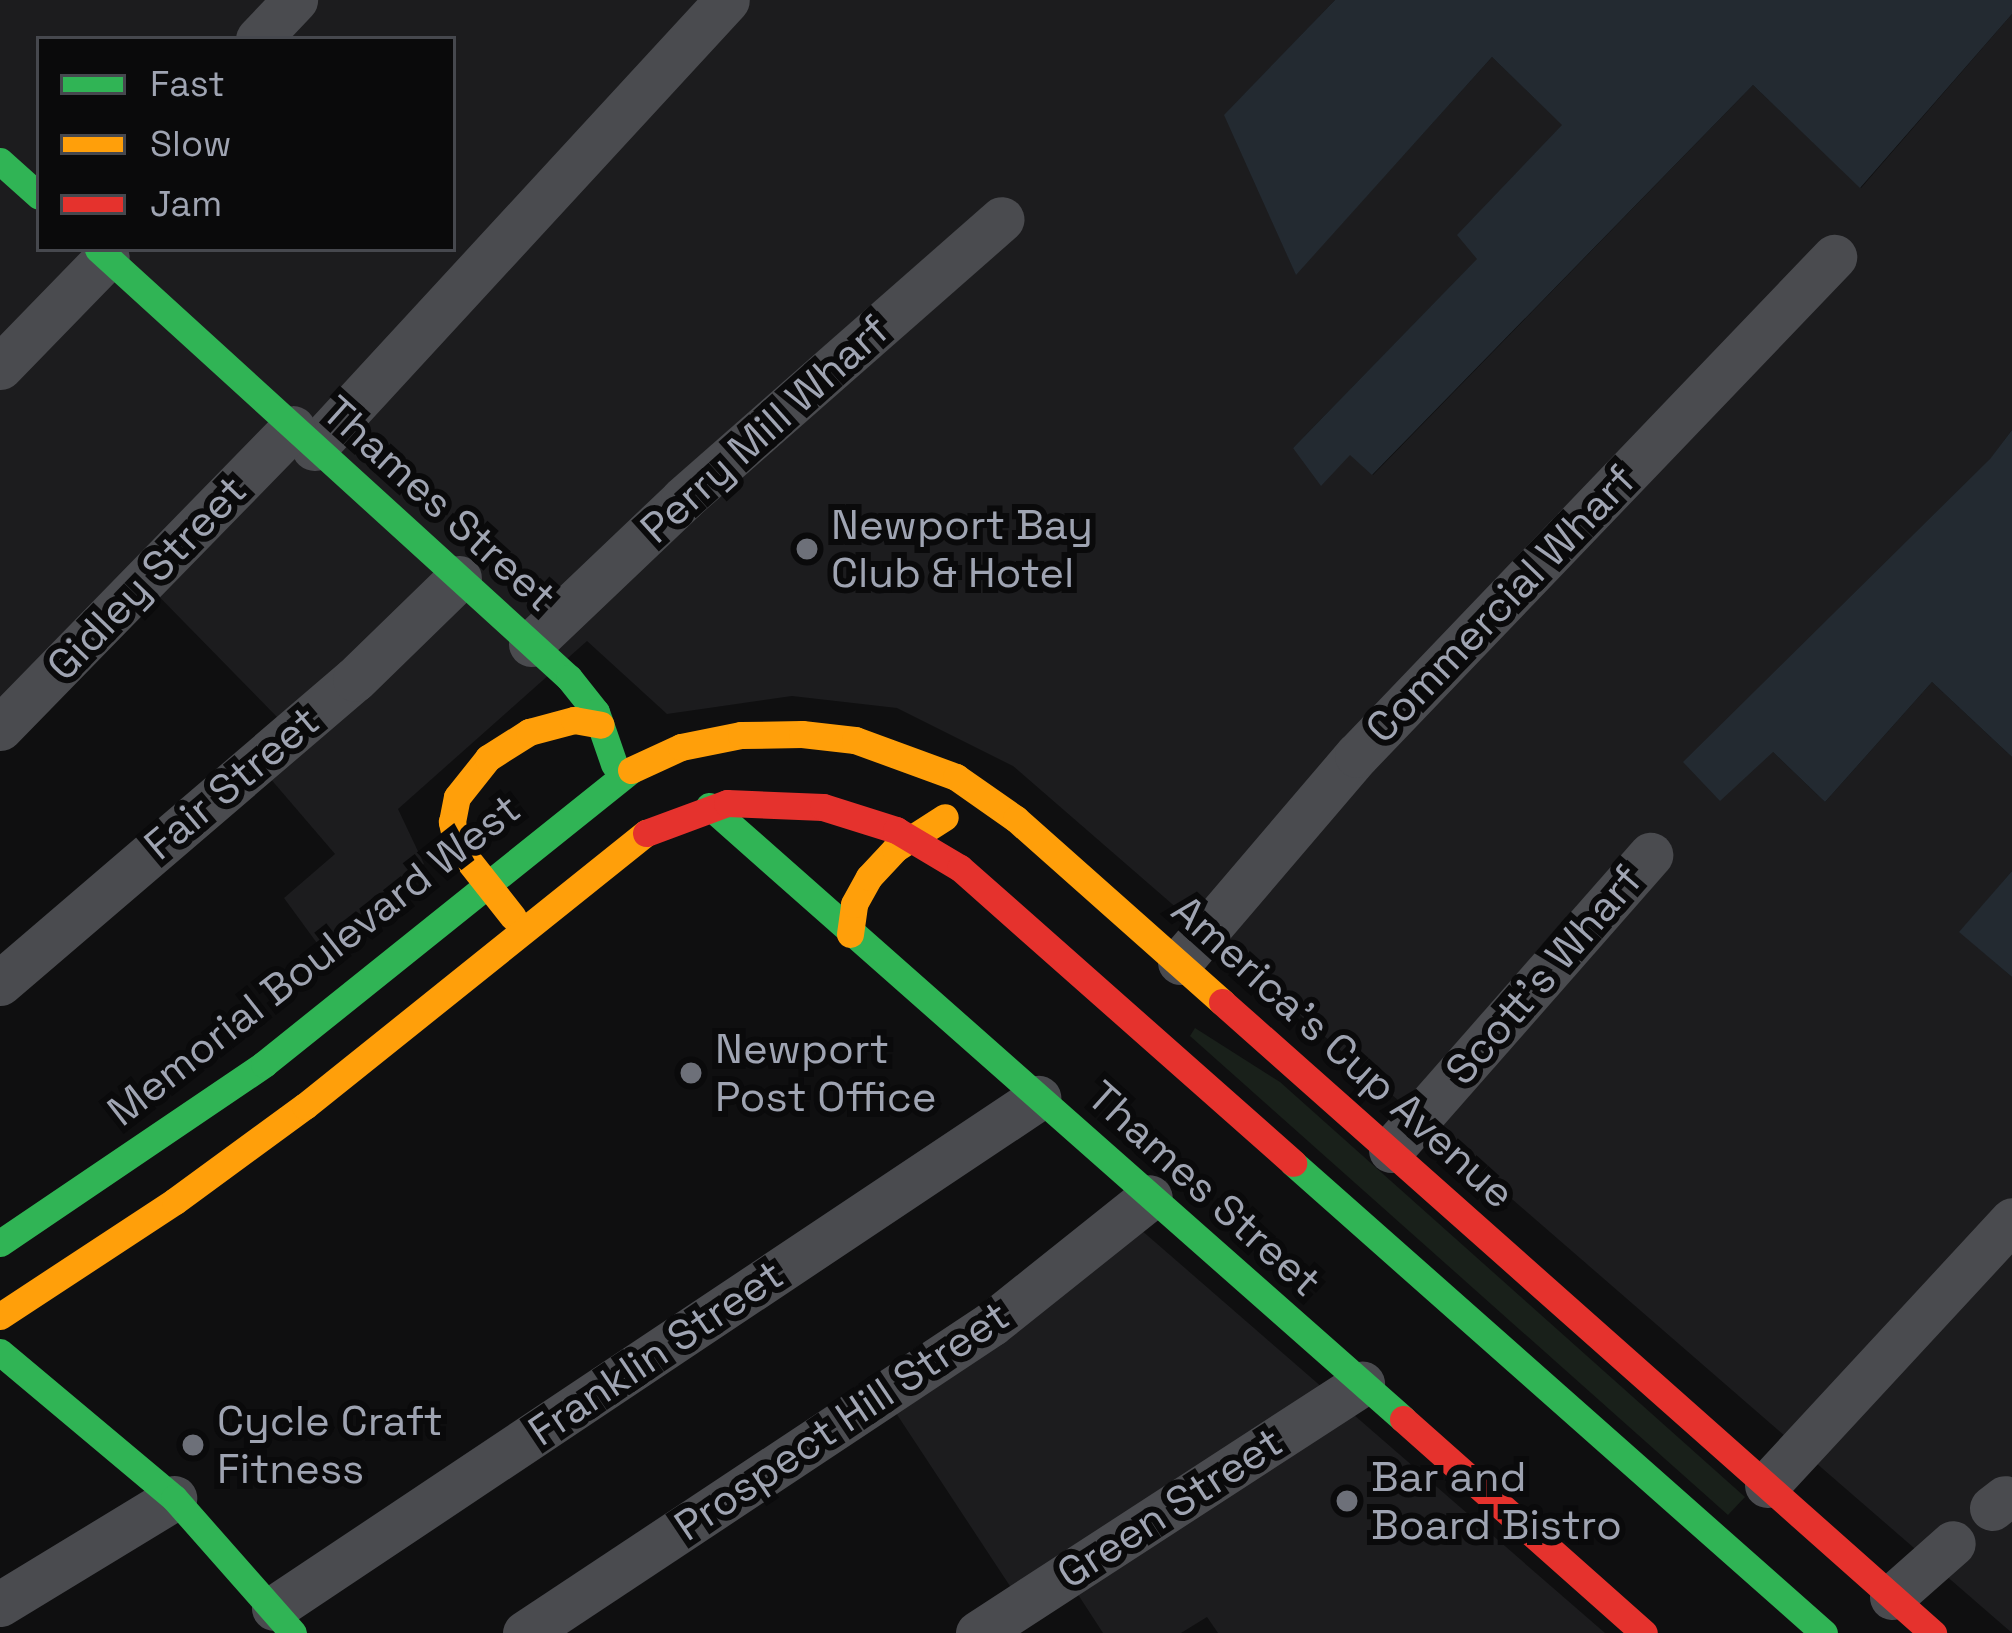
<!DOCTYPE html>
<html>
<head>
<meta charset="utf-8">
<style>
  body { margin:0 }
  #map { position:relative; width:2012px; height:1633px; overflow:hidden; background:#0f0f10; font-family:"Space Grotesk",sans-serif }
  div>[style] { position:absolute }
  .built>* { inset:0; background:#1c1c1e }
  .green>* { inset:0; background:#19201a }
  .water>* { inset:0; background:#232a31 }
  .street>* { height:45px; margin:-22.5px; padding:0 22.5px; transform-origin:22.5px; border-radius:22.5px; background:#4a4b4f }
  .fast>* { height:27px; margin:-13.5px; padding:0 13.5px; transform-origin:13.5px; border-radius:13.5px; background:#30b455 }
  .slow>* { height:27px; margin:-13.5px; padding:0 13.5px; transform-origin:13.5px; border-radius:13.5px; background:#ff9f0a }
  .jam>* { height:27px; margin:-13.5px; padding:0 13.5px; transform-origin:13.5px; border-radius:13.5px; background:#e5322d }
  .dots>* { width:33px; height:33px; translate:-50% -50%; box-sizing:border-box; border:6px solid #0a0a0b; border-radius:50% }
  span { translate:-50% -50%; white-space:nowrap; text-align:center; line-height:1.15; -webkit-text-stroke:12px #0a0a0b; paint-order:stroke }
  .street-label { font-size:42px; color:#9fa4b2 }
  .poi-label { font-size:42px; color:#9fa4b2 }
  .left { translate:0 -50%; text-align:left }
  .legend { position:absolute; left:36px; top:36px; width:420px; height:216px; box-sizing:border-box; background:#0a0a0b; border:3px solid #46484e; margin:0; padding:15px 21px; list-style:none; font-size:36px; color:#9fa4b2 }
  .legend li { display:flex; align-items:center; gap:24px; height:60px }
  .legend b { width:60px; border:3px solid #46484e }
</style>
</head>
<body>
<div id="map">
  <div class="built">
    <div style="clip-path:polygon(evenodd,0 0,1335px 0,1225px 115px,1296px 274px,1492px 57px,1563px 125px,1458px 235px,1478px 259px,1293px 448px,1351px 455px,1373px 475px,1753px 85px,1861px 188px,2012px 14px,2012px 430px,1773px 752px,1825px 802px,1932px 682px,2012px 757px,2012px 871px,1960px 932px,2012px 977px,2012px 1633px,1013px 766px,897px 708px,792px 696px,667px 714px,587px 641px,398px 809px,424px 864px,322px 950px,284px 898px,335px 854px,245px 749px,278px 718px,135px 572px,0 708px,0 0,39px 39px,453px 39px,453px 249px,39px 249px,39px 39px)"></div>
    <div style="clip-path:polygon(1140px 1229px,1605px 1633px,1218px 1633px,1207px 1617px,1181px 1633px,1103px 1633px,1077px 1593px,1033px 1621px,892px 1407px)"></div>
  </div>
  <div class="green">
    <div style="clip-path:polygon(1195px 1028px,1280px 1082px,1745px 1497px,1728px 1515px,1190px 1036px)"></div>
  </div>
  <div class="water">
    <div style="clip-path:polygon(1335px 0,2012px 0,2012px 14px,1860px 188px,1753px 85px,1372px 475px,1350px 455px,1321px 486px,1293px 448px,1477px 259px,1457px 235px,1562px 125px,1492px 57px,1296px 275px,1224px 115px)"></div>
    <div style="clip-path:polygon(2012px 430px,2012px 757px,1932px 682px,1825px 802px,1773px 752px,1720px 801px,1683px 762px,1990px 459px)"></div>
    <div style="clip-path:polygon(2012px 871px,2012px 977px,1959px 932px)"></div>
  </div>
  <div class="street">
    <div style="left:258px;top:39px;width:54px;rotate:-46.5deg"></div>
    <div style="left:0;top:367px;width:153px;rotate:-45.8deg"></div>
    <div style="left:314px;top:448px;width:609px;rotate:-47.33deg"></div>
    <div style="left:531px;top:644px;width:210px;rotate:-43.6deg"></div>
    <div style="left:683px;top:499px;width:424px;rotate:-41.3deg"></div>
    <div style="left:0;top:728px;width:419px;rotate:-45.7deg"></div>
    <div style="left:1180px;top:962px;width:272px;rotate:-49.5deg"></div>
    <div style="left:1357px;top:755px;width:690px;rotate:-46.23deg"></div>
    <div style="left:0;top:983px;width:467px;rotate:-40.6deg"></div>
    <div style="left:355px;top:679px;width:145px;rotate:-44.2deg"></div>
    <div style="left:1391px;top:1150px;width:393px;rotate:-48.7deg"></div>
    <div style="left:1767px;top:1485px;width:361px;rotate:-47.2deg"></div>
    <div style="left:1992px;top:1508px;width:16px;rotate:-38deg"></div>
    <div style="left:1892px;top:1597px;width:81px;rotate:-41.5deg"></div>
    <div style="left:0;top:1604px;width:204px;rotate:-31.3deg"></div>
    <div style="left:274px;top:1608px;width:919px;rotate:-33.72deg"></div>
    <div style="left:525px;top:1633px;width:559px;rotate:-33.55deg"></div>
    <div style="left:991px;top:1324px;width:203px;rotate:-38.6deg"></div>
    <div style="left:978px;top:1633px;width:458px;rotate:-33deg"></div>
  </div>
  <div class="fast">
    <div style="left:0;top:161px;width:52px;rotate:41.9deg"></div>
    <div style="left:98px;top:249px;width:637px;rotate:42.33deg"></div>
    <div style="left:569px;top:678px;width:43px;rotate:51.5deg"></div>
    <div style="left:596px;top:712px;width:55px;rotate:70.9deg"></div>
    <div style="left:709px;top:806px;width:926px;rotate:41.45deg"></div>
    <div style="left:1293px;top:1163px;width:709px;rotate:41.51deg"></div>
    <div style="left:0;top:1243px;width:319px;rotate:-34.1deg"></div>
    <div style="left:264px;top:1064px;width:470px;rotate:-38.7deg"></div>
    <div style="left:0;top:1352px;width:227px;rotate:40deg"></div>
    <div style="left:174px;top:1498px;width:180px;rotate:48.6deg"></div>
  </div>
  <div class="slow">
    <div style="left:631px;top:770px;width:55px;rotate:-24.7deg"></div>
    <div style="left:681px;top:747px;width:61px;rotate:-11.3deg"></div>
    <div style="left:741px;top:735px;width:61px;rotate:-0.9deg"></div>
    <div style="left:802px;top:734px;width:53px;rotate:6.5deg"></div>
    <div style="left:855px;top:740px;width:108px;rotate:20.1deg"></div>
    <div style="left:956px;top:777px;width:73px;rotate:35deg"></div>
    <div style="left:1016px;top:819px;width:276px;rotate:41.6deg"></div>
    <div style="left:513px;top:917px;width:90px;rotate:-128.3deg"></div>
    <div style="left:457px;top:846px;width:25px;rotate:-102deg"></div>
    <div style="left:452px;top:822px;width:25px;rotate:-79deg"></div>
    <div style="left:457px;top:797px;width:50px;rotate:-51.5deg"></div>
    <div style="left:488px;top:758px;width:49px;rotate:-32.4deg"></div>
    <div style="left:529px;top:732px;width:47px;rotate:-14.9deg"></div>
    <div style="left:574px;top:720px;width:27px;rotate:10deg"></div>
    <div style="left:850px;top:934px;width:30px;rotate:-82deg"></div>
    <div style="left:854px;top:904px;width:31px;rotate:-61deg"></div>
    <div style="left:869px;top:877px;width:38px;rotate:-47deg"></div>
    <div style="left:895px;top:849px;width:59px;rotate:-32.6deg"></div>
    <div style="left:0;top:1316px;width:209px;rotate:-33.3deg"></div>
    <div style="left:175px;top:1201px;width:161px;rotate:-36.2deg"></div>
    <div style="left:305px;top:1106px;width:437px;rotate:-38.7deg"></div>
  </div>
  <div class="jam">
    <div style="left:646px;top:833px;width:86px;rotate:-20.3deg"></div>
    <div style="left:727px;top:803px;width:96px;rotate:2.4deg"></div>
    <div style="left:823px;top:807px;width:77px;rotate:17.5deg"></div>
    <div style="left:896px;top:830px;width:74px;rotate:30.7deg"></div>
    <div style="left:960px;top:868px;width:445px;rotate:41.5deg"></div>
    <div style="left:1222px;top:1002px;width:951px;rotate:41.59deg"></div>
    <div style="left:1403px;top:1419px;width:322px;rotate:41.6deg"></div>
  </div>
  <div class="dots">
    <div style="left:807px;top:549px;background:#6d7079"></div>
    <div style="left:691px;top:1073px;background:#6d7079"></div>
    <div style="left:193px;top:1445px;background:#6d7079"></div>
    <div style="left:1347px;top:1501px;background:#6d7079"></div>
  </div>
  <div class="street-label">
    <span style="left:765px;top:429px;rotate:-42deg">Perry Mill Wharf</span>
    <span style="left:439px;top:504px;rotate:42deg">Thames Street</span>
    <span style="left:147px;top:578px;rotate:-46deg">Gidley Street</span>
    <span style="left:1501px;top:604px;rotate:-46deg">Commercial Wharf</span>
    <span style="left:232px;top:783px;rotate:-40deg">Fair Street</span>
    <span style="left:314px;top:960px;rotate:-38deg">Memorial Boulevard West</span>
    <span style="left:1544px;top:975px;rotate:-49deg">Scott's Wharf</span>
    <span style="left:1343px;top:1052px;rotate:42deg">America's Cup Avenue</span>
    <span style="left:1204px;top:1189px;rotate:42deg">Thames Street</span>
    <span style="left:656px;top:1353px;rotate:-34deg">Franklin Street</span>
    <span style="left:842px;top:1421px;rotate:-34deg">Prospect Hill Street</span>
    <span style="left:1170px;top:1508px;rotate:-33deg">Green Street</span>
  </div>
  <div class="poi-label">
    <span class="left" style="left:831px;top:549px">Newport Bay<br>Club &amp; Hotel</span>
    <span class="left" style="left:715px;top:1073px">Newport<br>Post Office</span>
    <span class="left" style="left:217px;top:1445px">Cycle Craft<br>Fitness</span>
    <span class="left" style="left:1371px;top:1501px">Bar and<br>Board Bistro</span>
  </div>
  <ul class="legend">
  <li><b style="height:15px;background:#30b455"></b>Fast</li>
  <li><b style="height:15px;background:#ff9f0a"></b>Slow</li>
  <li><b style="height:15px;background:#e5322d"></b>Jam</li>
  </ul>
</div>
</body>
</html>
